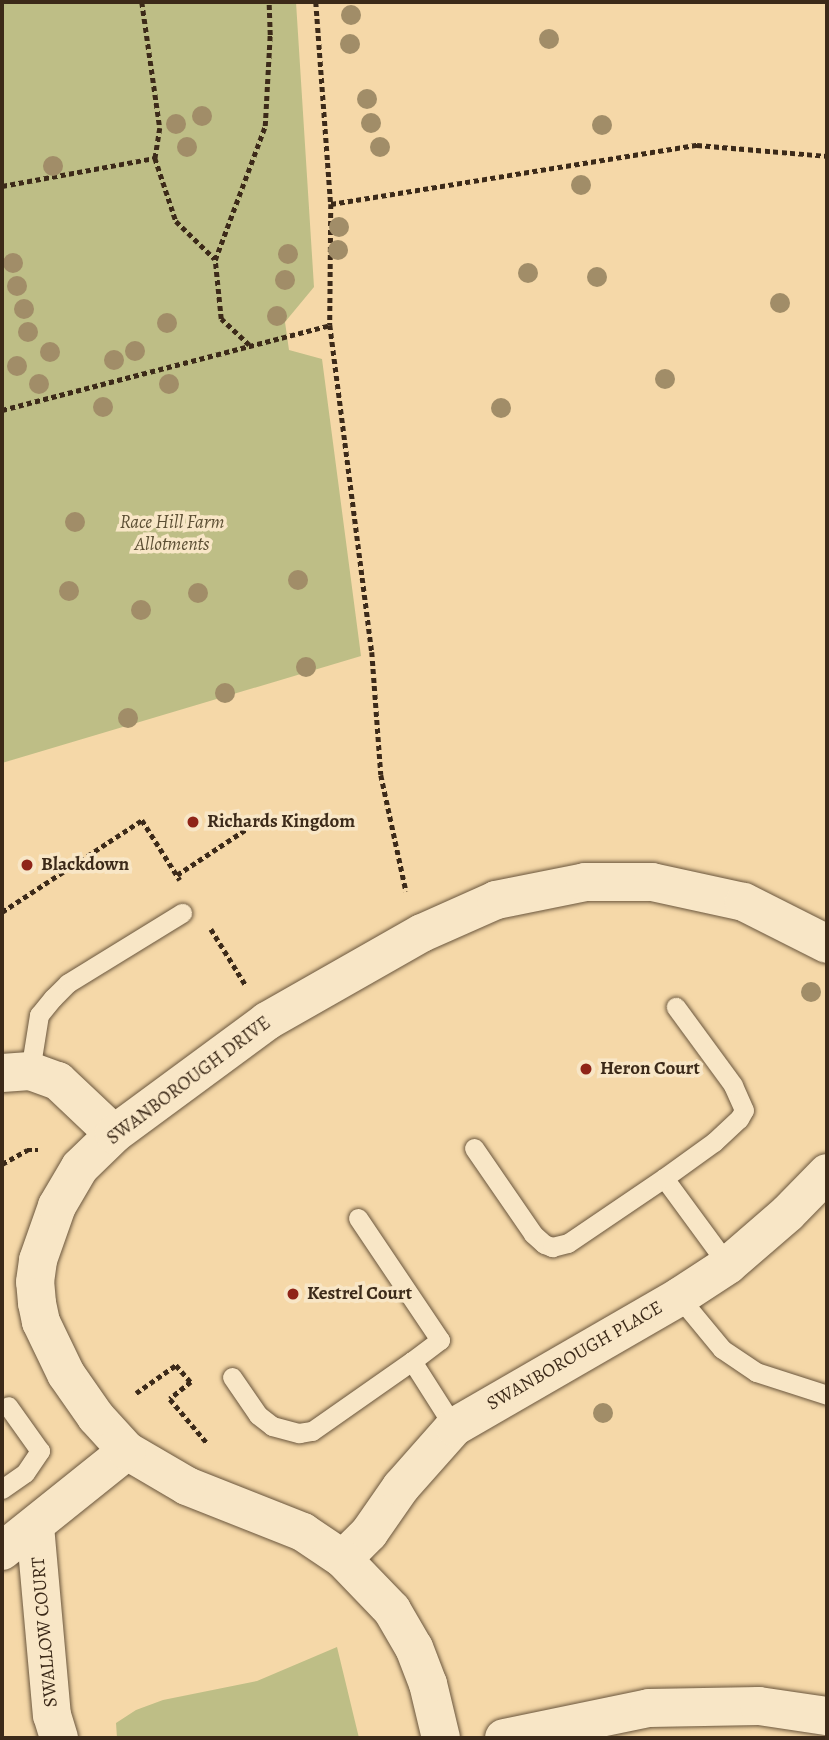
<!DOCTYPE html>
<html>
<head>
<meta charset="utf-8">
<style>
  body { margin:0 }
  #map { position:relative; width:829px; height:1740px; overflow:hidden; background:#f5d8a8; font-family:Alegreya,serif }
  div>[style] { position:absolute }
  .green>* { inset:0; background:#bebe86 }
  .path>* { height:4.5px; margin-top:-2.25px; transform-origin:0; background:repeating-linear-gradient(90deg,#3c2a19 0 5px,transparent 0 8.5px) }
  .roads { filter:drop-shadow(0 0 2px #6a563d) drop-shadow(0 0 2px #6a563d) }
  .service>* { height:19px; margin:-9.5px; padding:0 9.5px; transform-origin:9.5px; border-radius:9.5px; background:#f8e6c6 }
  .minor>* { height:38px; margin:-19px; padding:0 19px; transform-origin:19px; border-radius:19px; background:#f8e6c6 }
  .trees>* { width:20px; height:20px; margin:-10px; border-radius:50%; background:#a18d68 }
  .dots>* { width:19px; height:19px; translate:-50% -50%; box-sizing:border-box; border:4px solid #f8e6c6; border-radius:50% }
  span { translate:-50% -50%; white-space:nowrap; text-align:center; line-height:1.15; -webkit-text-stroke:7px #f8e6c6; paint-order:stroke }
  .park-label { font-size:19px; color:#5c4f34; font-style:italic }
  .poi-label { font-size:19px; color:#3c2a19; font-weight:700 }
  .left { translate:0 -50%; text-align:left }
  .street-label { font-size:19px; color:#3c2a19 }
  .frame { position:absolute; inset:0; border:4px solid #3c2a19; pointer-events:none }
</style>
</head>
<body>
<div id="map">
  <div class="green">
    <div style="clip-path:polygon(2px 2px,296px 2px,314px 287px,285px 322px,289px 350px,322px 359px,361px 656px,2px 763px)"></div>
    <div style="clip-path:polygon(337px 1647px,359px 1738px,117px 1738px,116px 1723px,136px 1710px,163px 1700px,257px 1681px)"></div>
  </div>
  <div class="path">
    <div style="left:142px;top:2px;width:127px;rotate:81.9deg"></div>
    <div style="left:160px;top:128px;width:30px;rotate:99deg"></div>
    <div style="left:155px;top:158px;width:66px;rotate:71.6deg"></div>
    <div style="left:176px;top:221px;width:54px;rotate:44.3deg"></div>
    <div style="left:316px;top:2px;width:203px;rotate:85.8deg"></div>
    <div style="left:331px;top:204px;width:121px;rotate:90.5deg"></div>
    <div style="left:330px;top:325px;width:330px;rotate:82.7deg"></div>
    <div style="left:372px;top:652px;width:123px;rotate:85.8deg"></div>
    <div style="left:381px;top:775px;width:119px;rotate:77.8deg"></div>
    <div style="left:2px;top:186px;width:156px;rotate:-10.4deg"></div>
    <div style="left:331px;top:204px;width:371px;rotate:-9.2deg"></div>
    <div style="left:697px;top:145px;width:130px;rotate:4.8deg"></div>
    <div style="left:249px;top:345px;width:38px;rotate:-137deg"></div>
    <div style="left:221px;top:319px;width:59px;rotate:-95.8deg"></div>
    <div style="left:215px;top:260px;width:143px;rotate:-69.5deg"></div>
    <div style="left:265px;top:126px;width:91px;rotate:-86.9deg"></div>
    <div style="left:270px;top:35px;width:33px;rotate:-92deg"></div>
    <div style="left:2px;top:410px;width:339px;rotate:-14.5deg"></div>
    <div style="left:177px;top:875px;width:82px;rotate:-33.5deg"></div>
    <div style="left:2px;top:912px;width:168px;rotate:-33.3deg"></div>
    <div style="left:142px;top:820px;width:71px;rotate:57.7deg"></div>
    <div style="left:211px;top:929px;width:65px;rotate:58.3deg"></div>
    <div style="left:2px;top:1164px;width:29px;rotate:-29deg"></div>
    <div style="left:27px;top:1150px;width:11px"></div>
    <div style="left:136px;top:1393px;width:49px;rotate:-35deg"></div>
    <div style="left:176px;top:1365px;width:23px;rotate:49deg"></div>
    <div style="left:191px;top:1382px;width:27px;rotate:141deg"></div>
    <div style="left:170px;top:1399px;width:57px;rotate:49.9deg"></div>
  </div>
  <div class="roads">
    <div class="service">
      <div style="left:30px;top:1071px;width:57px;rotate:-80.9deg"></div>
      <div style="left:39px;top:1015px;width:22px;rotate:-51deg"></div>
      <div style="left:53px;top:998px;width:21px;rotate:-45deg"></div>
      <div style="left:68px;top:983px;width:134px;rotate:-31.6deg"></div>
      <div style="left:474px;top:1148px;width:104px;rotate:55.5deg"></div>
      <div style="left:533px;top:1234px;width:15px;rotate:42deg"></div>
      <div style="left:544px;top:1244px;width:9px;rotate:21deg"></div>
      <div style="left:552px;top:1247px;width:16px;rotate:-14deg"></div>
      <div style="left:568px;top:1243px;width:116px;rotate:-34.1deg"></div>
      <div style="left:664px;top:1178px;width:108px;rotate:53.7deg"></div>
      <div style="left:664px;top:1178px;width:62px;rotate:-35.8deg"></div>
      <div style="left:714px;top:1142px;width:34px;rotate:-43deg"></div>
      <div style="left:739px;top:1119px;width:10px;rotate:-61deg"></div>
      <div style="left:744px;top:1110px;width:27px;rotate:-114deg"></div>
      <div style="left:733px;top:1085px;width:97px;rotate:-126.2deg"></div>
      <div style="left:358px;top:1218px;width:147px;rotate:56.1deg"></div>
      <div style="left:440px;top:1340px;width:35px;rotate:143deg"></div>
      <div style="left:412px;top:1361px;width:78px;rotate:57.5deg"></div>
      <div style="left:679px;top:1297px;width:67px;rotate:50.4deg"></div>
      <div style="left:722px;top:1349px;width:41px;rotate:34.1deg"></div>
      <div style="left:756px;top:1372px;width:75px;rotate:17.9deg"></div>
      <div style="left:232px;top:1377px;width:46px;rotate:55.6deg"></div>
      <div style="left:258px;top:1415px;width:18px;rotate:38deg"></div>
      <div style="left:272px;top:1426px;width:28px;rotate:15deg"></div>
      <div style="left:299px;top:1433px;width:13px;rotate:-9deg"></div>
      <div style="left:312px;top:1431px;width:122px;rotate:-35deg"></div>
      <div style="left:2px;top:1489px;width:28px;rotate:-35deg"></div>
      <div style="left:25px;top:1473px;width:27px;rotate:-56deg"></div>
      <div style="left:40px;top:1451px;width:55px;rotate:-125.4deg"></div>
    </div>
    <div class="minor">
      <div style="left:2px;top:1073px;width:28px;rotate:-4deg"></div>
      <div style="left:30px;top:1071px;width:30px;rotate:20deg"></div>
      <div style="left:58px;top:1081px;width:77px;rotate:43.4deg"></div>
      <div style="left:35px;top:1526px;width:190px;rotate:84.9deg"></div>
      <div style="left:52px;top:1715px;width:24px;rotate:73deg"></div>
      <div style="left:2px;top:1551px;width:160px;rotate:-38.7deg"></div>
      <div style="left:343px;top:1559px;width:37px;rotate:-45deg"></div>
      <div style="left:369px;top:1533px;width:56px;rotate:-55.2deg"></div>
      <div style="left:401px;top:1487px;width:80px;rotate:-48.5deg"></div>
      <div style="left:454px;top:1427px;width:260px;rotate:-30deg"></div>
      <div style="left:679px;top:1297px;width:59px;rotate:-33.1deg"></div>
      <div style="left:728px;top:1265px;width:79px;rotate:-40.9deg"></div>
      <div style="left:788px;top:1213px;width:56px;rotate:-45.7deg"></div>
      <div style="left:441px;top:1738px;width:56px;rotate:-103.5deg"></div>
      <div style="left:428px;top:1684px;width:39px;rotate:-111deg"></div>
      <div style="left:414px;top:1648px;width:44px;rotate:-120.1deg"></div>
      <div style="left:392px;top:1610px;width:71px;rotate:-133.9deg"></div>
      <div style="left:343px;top:1559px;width:48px;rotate:-146deg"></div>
      <div style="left:303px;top:1532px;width:125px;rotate:-158.4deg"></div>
      <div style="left:187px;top:1486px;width:69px;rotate:-149.7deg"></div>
      <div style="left:127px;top:1451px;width:46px;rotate:-132.4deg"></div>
      <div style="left:96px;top:1417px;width:52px;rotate:-124.9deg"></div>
      <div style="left:66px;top:1374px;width:58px;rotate:-115.7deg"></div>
      <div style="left:41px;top:1322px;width:19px;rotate:-102deg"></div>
      <div style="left:37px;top:1303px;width:21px;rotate:-95deg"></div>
      <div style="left:35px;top:1282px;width:22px;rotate:-82deg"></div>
      <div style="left:38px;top:1260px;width:57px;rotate:-70.6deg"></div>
      <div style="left:57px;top:1206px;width:45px;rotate:-59.5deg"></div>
      <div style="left:80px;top:1167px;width:47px;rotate:-44.1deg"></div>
      <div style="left:114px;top:1134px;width:190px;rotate:-36.4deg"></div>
      <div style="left:267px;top:1021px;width:178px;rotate:-29.6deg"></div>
      <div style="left:422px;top:933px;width:81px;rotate:-24deg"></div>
      <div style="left:496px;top:900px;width:91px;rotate:-11.4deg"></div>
      <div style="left:585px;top:882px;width:67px"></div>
      <div style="left:652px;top:882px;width:94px;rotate:12.3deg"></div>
      <div style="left:744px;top:902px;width:93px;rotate:26.8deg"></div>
      <div style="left:504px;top:1738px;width:148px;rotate:-11.7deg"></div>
      <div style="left:649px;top:1708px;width:110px;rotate:-1deg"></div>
      <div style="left:759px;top:1706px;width:69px;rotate:8.4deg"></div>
    </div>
  </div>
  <div class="trees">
    <div style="left:351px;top:15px"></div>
    <div style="left:549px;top:39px"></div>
    <div style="left:350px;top:44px"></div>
    <div style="left:367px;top:99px"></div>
    <div style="left:202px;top:116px"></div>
    <div style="left:371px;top:123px"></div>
    <div style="left:176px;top:124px"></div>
    <div style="left:602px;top:125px"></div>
    <div style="left:187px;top:147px"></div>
    <div style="left:380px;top:147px"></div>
    <div style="left:53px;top:166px"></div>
    <div style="left:581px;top:185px"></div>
    <div style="left:339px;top:227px"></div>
    <div style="left:338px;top:250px"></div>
    <div style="left:288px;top:254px"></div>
    <div style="left:13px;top:263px"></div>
    <div style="left:528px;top:273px"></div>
    <div style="left:597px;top:277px"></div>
    <div style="left:285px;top:280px"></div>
    <div style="left:17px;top:286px"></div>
    <div style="left:780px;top:303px"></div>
    <div style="left:24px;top:309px"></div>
    <div style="left:277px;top:316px"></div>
    <div style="left:167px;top:323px"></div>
    <div style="left:28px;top:332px"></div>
    <div style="left:135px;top:351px"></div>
    <div style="left:50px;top:352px"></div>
    <div style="left:114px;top:360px"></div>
    <div style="left:17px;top:366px"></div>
    <div style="left:665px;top:379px"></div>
    <div style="left:39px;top:384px"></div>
    <div style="left:169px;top:384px"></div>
    <div style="left:103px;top:407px"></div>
    <div style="left:501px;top:408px"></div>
    <div style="left:75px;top:522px"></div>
    <div style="left:298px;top:580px"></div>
    <div style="left:69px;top:591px"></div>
    <div style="left:198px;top:593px"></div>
    <div style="left:141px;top:610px"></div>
    <div style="left:306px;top:667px"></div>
    <div style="left:225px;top:693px"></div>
    <div style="left:128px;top:718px"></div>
    <div style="left:811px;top:992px"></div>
    <div style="left:603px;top:1413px"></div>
  </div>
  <div class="dots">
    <div style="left:193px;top:822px;background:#8f2418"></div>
    <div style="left:27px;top:865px;background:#8f2418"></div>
    <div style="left:586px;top:1069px;background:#8f2418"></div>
    <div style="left:293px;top:1294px;background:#8f2418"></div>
  </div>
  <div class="park-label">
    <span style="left:172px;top:534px">Race Hill Farm<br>Allotments</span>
  </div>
  <div class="poi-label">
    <span class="left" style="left:207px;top:822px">Richards Kingdom</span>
    <span class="left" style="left:41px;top:865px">Blackdown</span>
    <span class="left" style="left:600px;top:1069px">Heron Court</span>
    <span class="left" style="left:307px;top:1294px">Kestrel Court</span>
  </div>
  <div class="street-label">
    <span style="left:189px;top:1081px;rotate:-37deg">SWANBOROUGH DRIVE</span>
    <span style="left:575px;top:1356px;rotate:-30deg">SWANBOROUGH PLACE</span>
    <span style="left:45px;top:1632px;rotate:-95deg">SWALLOW COURT</span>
  </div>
  <div class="frame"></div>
</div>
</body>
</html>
